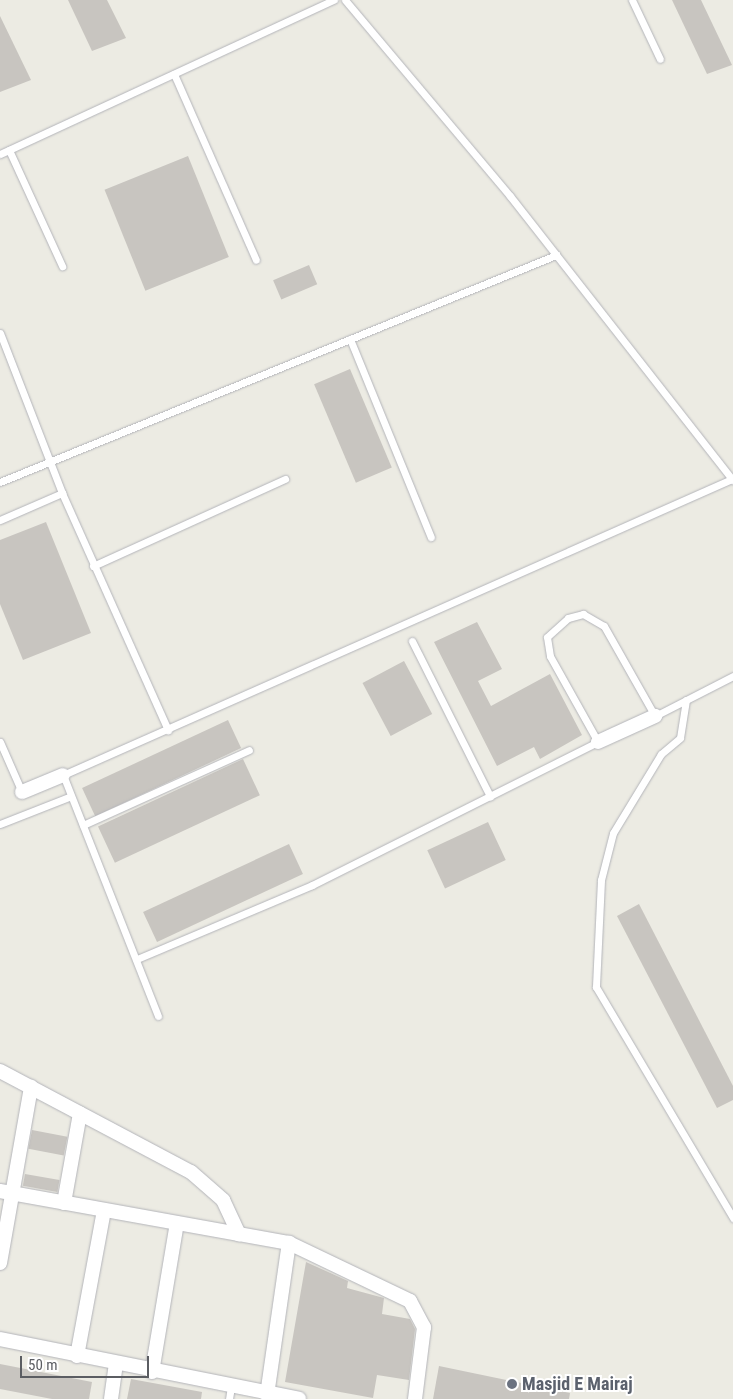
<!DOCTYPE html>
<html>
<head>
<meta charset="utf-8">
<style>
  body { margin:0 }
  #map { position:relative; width:733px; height:1399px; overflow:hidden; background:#ecebe3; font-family:"Roboto Condensed",sans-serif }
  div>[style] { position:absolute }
  .building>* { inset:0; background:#c8c5c0; transform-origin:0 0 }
  .roads { filter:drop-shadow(0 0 1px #b3b4b9) drop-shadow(0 0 1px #b3b4b9) }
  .service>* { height:7px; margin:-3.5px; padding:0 3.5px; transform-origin:3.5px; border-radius:3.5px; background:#fff }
  .minor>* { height:14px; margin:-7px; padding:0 7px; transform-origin:7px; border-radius:7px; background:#fff }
  .dots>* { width:14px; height:14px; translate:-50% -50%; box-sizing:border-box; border:2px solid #fff; border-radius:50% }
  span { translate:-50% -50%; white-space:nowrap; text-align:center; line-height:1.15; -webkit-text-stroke:4px #fff; paint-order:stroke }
  .worship-label { font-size:18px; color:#5b616d; font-weight:700 }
  .left { translate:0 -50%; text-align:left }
  .scale { position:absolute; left:20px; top:1356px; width:129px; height:22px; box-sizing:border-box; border:2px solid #5b5d62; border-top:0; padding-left:6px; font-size:15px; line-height:18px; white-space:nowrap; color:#5b5d62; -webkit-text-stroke:4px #fff; paint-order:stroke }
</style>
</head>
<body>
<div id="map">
  <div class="building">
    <div style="clip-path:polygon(68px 0,107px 0,126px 38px,92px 51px)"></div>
    <div style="clip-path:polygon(672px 0,701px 0,732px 65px,707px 74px)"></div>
    <div style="clip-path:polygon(0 16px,31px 80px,0 92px)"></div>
    <div style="left:188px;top:156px;width:109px;height:90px;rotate:68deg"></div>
    <div style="left:309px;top:265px;width:21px;height:39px;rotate:67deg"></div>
    <div style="left:350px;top:369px;width:107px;height:39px;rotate:67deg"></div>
    <div style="clip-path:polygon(46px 522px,91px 633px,23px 660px,0 604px,0 540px)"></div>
    <div style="clip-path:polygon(477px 622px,502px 669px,478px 681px,491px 706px,550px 674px,582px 735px,540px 759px,534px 747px,497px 766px,434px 642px)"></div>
    <div style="left:404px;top:661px;width:60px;height:47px;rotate:62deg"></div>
    <div style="left:228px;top:720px;width:31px;height:161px;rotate:65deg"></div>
    <div style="left:243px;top:759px;width:40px;height:160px;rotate:65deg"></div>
    <div style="left:488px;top:822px;width:42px;height:67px;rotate:65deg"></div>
    <div style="left:289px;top:844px;width:33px;height:161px;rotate:65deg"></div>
    <div style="clip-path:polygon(639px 904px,733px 1086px,733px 1100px,717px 1108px,617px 916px)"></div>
    <div style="left:32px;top:1130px;width:36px;height:19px;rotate:11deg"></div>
    <div style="left:25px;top:1174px;width:35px;height:12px;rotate:10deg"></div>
    <div style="clip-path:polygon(306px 1262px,348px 1281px,347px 1288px,384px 1298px,382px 1314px,410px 1319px,415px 1329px,409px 1380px,377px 1375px,373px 1398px,285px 1382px)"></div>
    <div style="clip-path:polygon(0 1364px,92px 1382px,89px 1399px,52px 1399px,0 1389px)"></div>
    <div style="clip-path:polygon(439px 1366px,570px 1393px,569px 1399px,433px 1399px)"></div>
    <div style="clip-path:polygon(131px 1379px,202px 1392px,201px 1399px,127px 1399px)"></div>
  </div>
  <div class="roads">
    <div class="service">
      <div style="left:345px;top:0;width:256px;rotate:49.9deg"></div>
      <div style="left:510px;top:196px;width:361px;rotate:51.9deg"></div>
      <div style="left:632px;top:0;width:65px;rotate:64.6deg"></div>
      <div style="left:174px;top:74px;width:203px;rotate:66.2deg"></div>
      <div style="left:9px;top:150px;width:128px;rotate:65.4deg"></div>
      <div style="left:0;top:154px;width:368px;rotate:-24.8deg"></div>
      <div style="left:0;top:333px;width:172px;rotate:68.8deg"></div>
      <div style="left:62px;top:493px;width:260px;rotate:65.9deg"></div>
      <div style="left:350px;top:339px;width:214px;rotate:67.8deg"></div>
      <div style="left:0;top:482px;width:601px;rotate:-22.21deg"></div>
      <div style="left:0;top:520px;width:68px;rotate:-23.5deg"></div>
      <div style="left:93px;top:566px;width:211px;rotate:-24.4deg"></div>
      <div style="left:412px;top:641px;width:174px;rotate:63.3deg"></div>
      <div style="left:686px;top:700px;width:38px;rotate:99deg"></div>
      <div style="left:680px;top:738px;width:25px;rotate:140deg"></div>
      <div style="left:661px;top:754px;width:92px;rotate:121.3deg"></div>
      <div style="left:613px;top:833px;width:49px;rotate:104.3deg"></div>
      <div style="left:601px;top:880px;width:107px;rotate:92.7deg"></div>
      <div style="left:596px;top:987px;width:269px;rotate:59.3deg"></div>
      <div style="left:0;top:742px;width:55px;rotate:66.3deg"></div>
      <div style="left:0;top:824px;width:76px;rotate:-21.5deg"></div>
      <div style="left:83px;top:825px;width:182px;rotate:-24.3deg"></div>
      <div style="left:137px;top:959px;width:190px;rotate:-22.9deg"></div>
      <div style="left:312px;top:885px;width:320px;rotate:-26.6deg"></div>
      <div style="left:598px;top:742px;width:98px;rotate:-119.2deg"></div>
      <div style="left:550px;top:656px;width:19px;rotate:-99deg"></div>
      <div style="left:547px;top:637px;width:28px;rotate:-42deg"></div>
      <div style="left:568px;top:618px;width:16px;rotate:-15deg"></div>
      <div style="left:583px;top:614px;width:24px;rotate:30deg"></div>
      <div style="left:604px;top:626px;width:103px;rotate:60.5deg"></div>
      <div style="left:655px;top:716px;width:88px;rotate:-27.1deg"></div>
      <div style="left:158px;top:1016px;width:259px;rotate:-111.5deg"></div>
      <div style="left:63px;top:775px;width:732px;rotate:-23.87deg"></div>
      <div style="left:229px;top:1399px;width:12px;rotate:-81deg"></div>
    </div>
    <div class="minor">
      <div style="left:598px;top:742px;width:63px;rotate:-24.5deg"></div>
      <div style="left:22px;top:792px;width:44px;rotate:-22.5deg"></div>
      <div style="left:0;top:1071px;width:216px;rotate:27.9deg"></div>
      <div style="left:191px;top:1172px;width:43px;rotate:41.2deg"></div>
      <div style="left:223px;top:1200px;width:38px;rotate:65deg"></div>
      <div style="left:0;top:1191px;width:294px;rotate:10.2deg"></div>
      <div style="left:289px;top:1243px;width:134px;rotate:25.6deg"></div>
      <div style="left:410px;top:1301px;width:30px;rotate:62deg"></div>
      <div style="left:424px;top:1327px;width:73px;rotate:97.1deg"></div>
      <div style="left:64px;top:1203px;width:91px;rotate:-79.9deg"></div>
      <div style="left:0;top:1263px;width:179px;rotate:-80deg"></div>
      <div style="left:0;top:1339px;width:305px;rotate:11.3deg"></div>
      <div style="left:77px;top:1356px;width:148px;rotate:-79.5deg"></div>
      <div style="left:152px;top:1372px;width:151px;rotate:-80.5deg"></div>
      <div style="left:267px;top:1395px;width:154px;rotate:-81.8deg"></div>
      <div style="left:111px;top:1399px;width:35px;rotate:-82deg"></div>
    </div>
  </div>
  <div class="dots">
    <div style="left:512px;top:1384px;background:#6b7280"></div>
  </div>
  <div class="worship-label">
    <span class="left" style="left:522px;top:1384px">Masjid E Mairaj</span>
  </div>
  <div class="scale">50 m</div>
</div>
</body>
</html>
